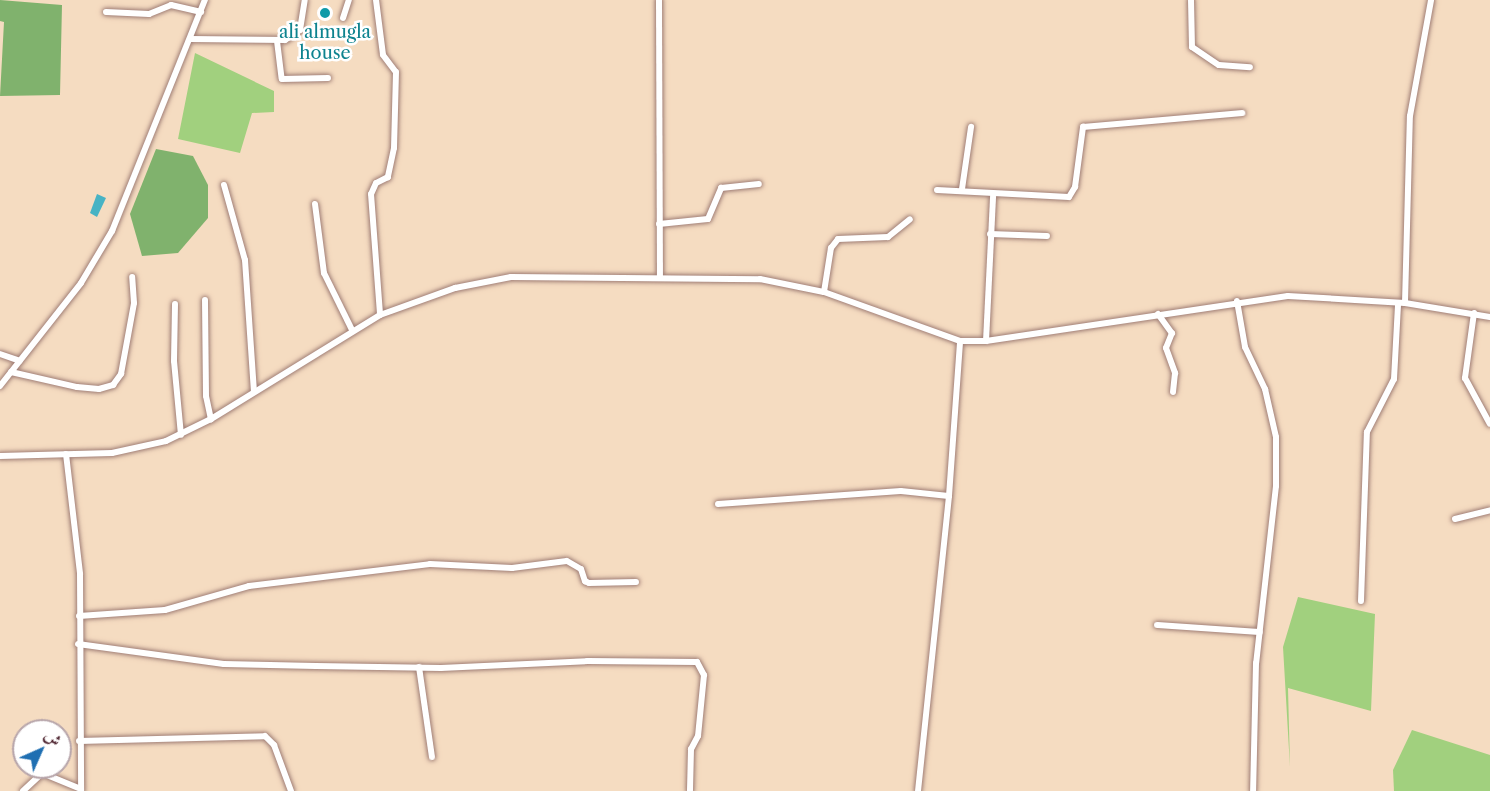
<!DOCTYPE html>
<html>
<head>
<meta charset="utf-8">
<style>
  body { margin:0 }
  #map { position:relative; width:1490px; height:791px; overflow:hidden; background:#f5dcc1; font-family:"Libre Caslon Text",Amiri,serif }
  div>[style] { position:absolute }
  .green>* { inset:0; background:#a1d07e }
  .forest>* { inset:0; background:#80b26d }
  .water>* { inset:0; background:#47b3c4 }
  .roads { filter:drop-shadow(0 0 2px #a07e76) drop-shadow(0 0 2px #a07e76) }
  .minor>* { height:6px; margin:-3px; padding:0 3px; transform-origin:3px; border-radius:3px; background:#fff }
  .dots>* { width:16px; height:16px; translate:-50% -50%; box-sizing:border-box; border:3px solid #fff; border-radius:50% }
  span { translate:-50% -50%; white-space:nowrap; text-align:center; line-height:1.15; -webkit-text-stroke:5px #fff; paint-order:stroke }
  .culture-label { font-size:18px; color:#0d838f }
  .north { position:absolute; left:12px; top:719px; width:60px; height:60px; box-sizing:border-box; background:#fff; border:2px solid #b7a5aa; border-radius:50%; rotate:45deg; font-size:16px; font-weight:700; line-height:24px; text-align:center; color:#4a1f2b }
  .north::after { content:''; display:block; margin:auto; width:21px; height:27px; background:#1f6fb2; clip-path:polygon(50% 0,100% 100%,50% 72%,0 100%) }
</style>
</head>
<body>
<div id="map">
  <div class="green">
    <div style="clip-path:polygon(195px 53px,274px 91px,274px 112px,252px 113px,240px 153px,178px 139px)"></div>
    <div style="clip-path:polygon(1298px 597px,1375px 614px,1371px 711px,1288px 688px,1290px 767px,1283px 647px)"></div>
    <div style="clip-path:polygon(1412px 730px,1490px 755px,1490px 791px,1394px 791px,1393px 770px)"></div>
  </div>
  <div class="forest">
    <div style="clip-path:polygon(0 0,62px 5px,60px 95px,0 96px,4px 22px,0 21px)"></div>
    <div style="clip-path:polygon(156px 149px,193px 156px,208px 185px,208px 218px,178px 253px,142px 256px,130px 214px)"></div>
  </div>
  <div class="water">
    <div style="clip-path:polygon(97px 194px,106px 198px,97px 217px,90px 213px)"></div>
  </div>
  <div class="roads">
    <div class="minor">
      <div style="left:376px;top:0;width:55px;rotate:82.7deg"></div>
      <div style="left:383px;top:55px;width:21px;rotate:53deg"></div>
      <div style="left:396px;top:72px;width:76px;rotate:91.5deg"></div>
      <div style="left:394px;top:148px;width:30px;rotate:102deg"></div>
      <div style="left:388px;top:177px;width:13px;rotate:153deg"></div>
      <div style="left:376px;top:183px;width:12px;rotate:114deg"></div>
      <div style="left:371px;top:194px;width:121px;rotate:85.7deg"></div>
      <div style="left:659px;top:0;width:277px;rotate:89.8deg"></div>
      <div style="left:1191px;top:0;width:47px;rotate:88.8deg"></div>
      <div style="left:1192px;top:47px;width:32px;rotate:34deg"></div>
      <div style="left:1219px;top:65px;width:31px;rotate:4deg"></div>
      <div style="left:106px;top:12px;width:43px;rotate:2.7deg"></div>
      <div style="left:149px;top:14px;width:24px;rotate:-22deg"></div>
      <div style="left:171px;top:5px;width:31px;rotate:13deg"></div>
      <div style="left:343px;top:18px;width:19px;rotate:-72deg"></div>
      <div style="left:190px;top:39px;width:95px;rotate:0.6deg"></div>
      <div style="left:285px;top:40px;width:18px;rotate:-34deg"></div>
      <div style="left:300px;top:30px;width:30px;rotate:-81deg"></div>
      <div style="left:277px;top:41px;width:38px;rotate:83deg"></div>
      <div style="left:282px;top:79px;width:46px;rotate:-1.2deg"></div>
      <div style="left:224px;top:185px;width:78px;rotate:74.4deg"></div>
      <div style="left:245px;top:260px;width:131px;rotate:86.1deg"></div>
      <div style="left:962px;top:189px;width:63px;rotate:-81.7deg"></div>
      <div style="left:937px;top:190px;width:132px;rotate:3deg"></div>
      <div style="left:1069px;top:197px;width:12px;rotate:-59deg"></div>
      <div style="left:1075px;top:187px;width:61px;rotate:-82.4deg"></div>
      <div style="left:1083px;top:127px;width:160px;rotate:-5deg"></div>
      <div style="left:315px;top:204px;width:70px;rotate:82.6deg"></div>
      <div style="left:324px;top:273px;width:64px;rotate:63.8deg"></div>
      <div style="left:659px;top:224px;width:49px;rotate:-5.8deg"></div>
      <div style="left:708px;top:219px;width:34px;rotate:-67deg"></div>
      <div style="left:721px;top:188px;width:38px;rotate:-6deg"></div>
      <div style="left:990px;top:234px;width:57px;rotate:2deg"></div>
      <div style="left:824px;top:292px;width:45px;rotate:-81deg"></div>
      <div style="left:831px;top:248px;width:11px;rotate:-52deg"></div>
      <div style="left:838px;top:239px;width:50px;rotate:-2.3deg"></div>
      <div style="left:888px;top:237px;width:28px;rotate:-39deg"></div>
      <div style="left:205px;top:300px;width:96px;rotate:89.4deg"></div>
      <div style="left:206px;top:396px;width:24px;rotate:78deg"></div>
      <div style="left:1237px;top:301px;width:47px;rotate:80.1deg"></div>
      <div style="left:1245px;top:347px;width:47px;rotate:64.5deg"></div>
      <div style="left:1265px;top:389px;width:49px;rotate:77.1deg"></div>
      <div style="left:1276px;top:437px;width:49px;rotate:90deg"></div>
      <div style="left:1276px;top:486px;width:178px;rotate:96.4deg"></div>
      <div style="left:1256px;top:663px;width:128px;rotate:91.3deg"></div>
      <div style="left:1405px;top:303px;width:187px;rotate:-88.5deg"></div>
      <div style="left:1410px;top:116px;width:118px;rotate:-79.7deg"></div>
      <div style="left:175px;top:304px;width:57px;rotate:91deg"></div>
      <div style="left:174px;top:361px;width:74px;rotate:84.6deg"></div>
      <div style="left:1474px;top:313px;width:66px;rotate:97.9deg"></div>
      <div style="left:1465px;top:378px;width:52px;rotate:61.5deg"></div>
      <div style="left:1158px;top:314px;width:24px;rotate:54deg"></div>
      <div style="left:1172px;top:333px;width:16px;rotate:112deg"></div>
      <div style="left:1166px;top:348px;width:27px;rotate:70deg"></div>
      <div style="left:1175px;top:373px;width:19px;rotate:96deg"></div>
      <div style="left:986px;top:341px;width:145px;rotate:-87.2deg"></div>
      <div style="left:0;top:354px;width:21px;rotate:19deg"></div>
      <div style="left:11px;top:372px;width:68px;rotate:12.8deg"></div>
      <div style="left:77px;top:387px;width:22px;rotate:5deg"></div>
      <div style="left:99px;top:389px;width:15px;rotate:-16deg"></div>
      <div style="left:113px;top:385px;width:14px;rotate:-54deg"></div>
      <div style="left:121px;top:374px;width:72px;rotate:-79.6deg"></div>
      <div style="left:134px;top:303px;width:26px;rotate:-94deg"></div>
      <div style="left:0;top:386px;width:131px;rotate:-51.8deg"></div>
      <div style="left:81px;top:283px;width:61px;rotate:-59.2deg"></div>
      <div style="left:112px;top:231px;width:249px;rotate:-68.1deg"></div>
      <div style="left:66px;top:454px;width:121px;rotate:83.3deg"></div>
      <div style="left:80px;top:574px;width:217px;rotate:89.7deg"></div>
      <div style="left:0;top:456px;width:112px;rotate:-1.5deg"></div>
      <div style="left:112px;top:453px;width:55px;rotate:-12.5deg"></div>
      <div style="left:166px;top:441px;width:50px;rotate:-26.1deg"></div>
      <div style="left:211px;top:419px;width:198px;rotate:-31.6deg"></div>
      <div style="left:380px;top:315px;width:80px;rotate:-19.8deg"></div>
      <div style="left:455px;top:288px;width:57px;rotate:-11.1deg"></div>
      <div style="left:511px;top:277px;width:249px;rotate:0.5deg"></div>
      <div style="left:760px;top:279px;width:65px;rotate:11.5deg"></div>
      <div style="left:824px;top:292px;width:145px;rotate:19.8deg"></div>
      <div style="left:960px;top:341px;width:26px"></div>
      <div style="left:986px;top:341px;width:305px;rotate:-8.5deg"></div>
      <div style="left:1288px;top:296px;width:117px;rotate:3.4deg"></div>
      <div style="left:1405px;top:303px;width:86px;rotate:9.4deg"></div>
      <div style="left:718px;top:504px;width:183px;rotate:-4.1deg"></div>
      <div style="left:901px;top:491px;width:48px;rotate:5.9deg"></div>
      <div style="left:1455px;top:519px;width:36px;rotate:-14deg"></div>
      <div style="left:1361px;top:601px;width:169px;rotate:-88deg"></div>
      <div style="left:1367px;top:432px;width:59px;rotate:-63deg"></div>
      <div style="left:1394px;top:379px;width:74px;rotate:-86.9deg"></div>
      <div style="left:79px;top:616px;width:86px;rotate:-4deg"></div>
      <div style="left:165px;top:610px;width:87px;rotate:-15.9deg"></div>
      <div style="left:249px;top:586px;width:182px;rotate:-6.9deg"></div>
      <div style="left:430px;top:564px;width:82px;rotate:2.8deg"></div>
      <div style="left:512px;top:568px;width:55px;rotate:-7.3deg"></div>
      <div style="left:567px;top:561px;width:16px;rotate:30deg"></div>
      <div style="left:581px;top:569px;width:13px;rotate:72deg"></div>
      <div style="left:585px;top:581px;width:4px;rotate:27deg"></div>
      <div style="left:589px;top:583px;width:47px;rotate:-1.2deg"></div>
      <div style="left:1157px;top:625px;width:103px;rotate:3.9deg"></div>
      <div style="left:78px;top:644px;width:147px;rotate:7.8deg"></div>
      <div style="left:224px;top:664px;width:92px;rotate:1.2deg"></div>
      <div style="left:316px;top:666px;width:125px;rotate:0.9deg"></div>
      <div style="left:441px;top:668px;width:147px;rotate:-2.7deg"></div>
      <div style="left:588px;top:661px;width:109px;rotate:0.5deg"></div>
      <div style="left:697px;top:662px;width:15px;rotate:62deg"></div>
      <div style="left:704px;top:675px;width:61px;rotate:95.6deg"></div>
      <div style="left:698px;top:736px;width:15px;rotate:118deg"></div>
      <div style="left:691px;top:749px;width:42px;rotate:91.4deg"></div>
      <div style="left:419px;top:667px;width:91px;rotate:81.8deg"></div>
      <div style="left:79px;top:741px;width:186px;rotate:-1.5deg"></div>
      <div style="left:265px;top:736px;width:13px;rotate:45deg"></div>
      <div style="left:274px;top:745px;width:49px;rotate:69.7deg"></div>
      <div style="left:23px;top:791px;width:26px;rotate:-43deg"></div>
      <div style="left:42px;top:773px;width:42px;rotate:22.3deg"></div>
      <div style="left:918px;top:791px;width:297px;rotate:-84deg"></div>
      <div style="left:949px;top:496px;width:155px;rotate:-85.9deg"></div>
    </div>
  </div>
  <div class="dots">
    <div style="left:325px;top:13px;background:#0f9aa8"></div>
  </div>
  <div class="culture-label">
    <span style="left:325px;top:43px">ali almugla<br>house</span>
  </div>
  <div class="north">ش</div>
</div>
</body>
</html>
